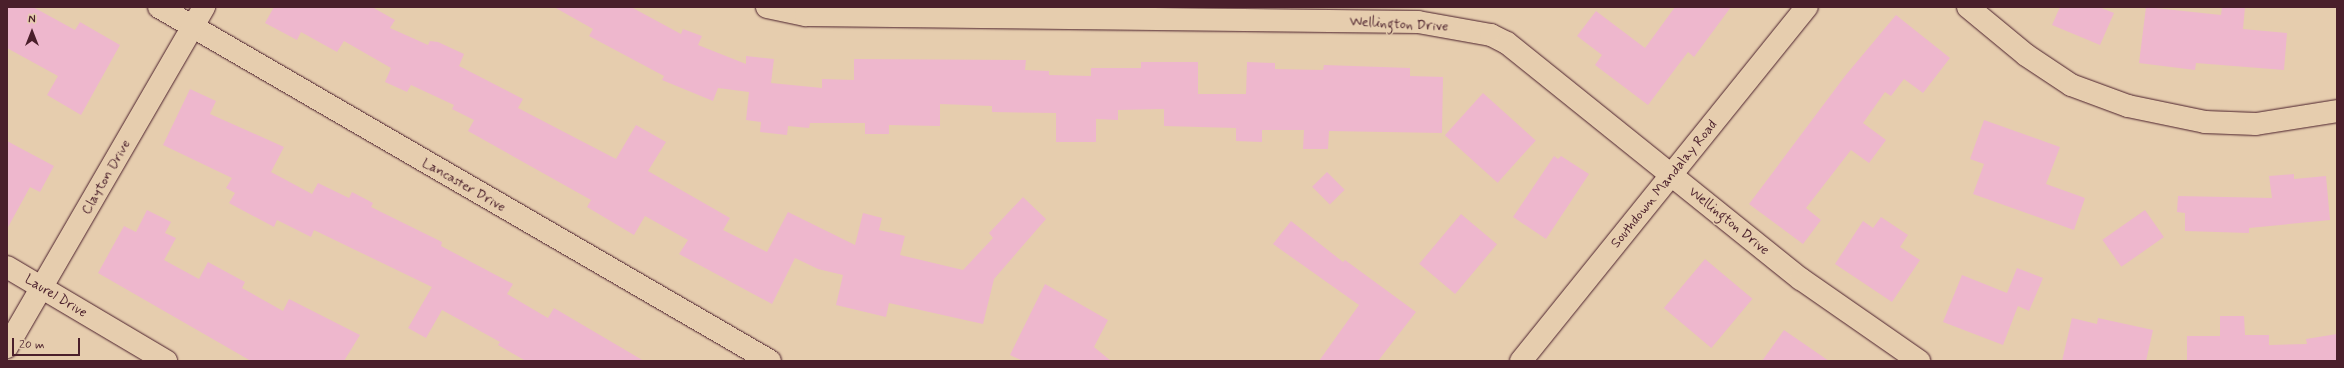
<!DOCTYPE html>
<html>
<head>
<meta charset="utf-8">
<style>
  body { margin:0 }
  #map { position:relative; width:2344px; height:368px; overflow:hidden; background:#e6cdae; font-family:Mynerve,sans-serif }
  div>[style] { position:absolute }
  .building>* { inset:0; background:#eeb7cd; transform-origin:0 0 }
  .roads { filter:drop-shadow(0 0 1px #4a1f2b) drop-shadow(0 0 1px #4a1f2b) }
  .street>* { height:22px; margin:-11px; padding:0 11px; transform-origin:11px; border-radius:11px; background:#e6cdae }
  .secondary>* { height:22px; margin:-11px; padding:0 11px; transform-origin:11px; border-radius:11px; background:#e6cdae }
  span { translate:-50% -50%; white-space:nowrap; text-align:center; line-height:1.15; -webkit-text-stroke:3px #e6cdae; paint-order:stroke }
  .street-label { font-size:14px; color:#4a1f2b }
  .frame { position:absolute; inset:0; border:8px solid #4a1f2b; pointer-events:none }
  .north { position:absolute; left:12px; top:12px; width:40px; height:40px; -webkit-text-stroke:3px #e6cdae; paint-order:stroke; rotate:0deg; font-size:11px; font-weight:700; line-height:16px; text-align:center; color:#4a1f2b }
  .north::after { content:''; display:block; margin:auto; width:14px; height:18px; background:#4a1f2b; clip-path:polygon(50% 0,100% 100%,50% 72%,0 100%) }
  .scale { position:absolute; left:12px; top:338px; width:68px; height:18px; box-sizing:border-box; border:2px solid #4a1f2b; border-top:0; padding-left:5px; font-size:12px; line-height:14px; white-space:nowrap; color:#4a1f2b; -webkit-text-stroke:3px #e6cdae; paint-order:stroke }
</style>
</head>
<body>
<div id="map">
  <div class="building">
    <div style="clip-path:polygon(7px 7px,33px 7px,75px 30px,80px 22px,120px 45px,81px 115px,47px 95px,58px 76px,7px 48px)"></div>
    <div style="clip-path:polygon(274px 7px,372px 7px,395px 20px,390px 28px,428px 45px,430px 41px,438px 42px,464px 54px,459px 66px,523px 99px,518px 108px,616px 159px,636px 125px,666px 142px,648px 171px,730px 218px,723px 230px,767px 252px,788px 212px,855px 245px,863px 213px,882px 218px,879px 230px,905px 236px,900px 255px,963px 270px,993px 238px,989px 233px,1023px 197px,1046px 219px,994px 279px,983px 324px,889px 303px,886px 317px,836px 305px,843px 275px,818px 269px,795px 258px,772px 304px,679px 254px,688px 240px,645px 216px,634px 235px,587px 207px,591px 200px,468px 131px,474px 120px,452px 109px,454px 105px,411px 85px,407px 92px,385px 82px,391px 68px,344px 41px,337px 52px,301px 32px,297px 40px,265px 23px)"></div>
    <div style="clip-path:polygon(554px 7px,631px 7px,681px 34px,683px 29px,702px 36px,698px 45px,746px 64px,746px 56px,774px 59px,771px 83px,822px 88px,822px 79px,854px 80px,854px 59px,1026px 60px,1025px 70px,1049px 71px,1049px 75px,1091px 76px,1091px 68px,1141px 68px,1141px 62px,1198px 62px,1198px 94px,1246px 94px,1247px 62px,1275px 63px,1275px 69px,1323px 70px,1324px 65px,1410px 68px,1410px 76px,1443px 77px,1442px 133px,1329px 131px,1328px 149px,1303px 149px,1304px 130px,1262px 130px,1262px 142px,1236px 141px,1236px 128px,1164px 126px,1164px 109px,1118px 110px,1118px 120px,1096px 119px,1096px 142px,1056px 142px,1056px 113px,992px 112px,992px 106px,940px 104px,940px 126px,889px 125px,889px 134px,865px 134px,865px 123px,810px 123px,809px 128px,788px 126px,787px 135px,760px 132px,761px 122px,746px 120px,749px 92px,718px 88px,713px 101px,662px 80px,664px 76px,589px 36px,593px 29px)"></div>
    <div style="clip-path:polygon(1675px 7px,1731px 7px,1694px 57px,1688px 52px,1648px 105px,1595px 65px,1602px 55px,1577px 36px,1596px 11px,1645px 48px)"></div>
    <div style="clip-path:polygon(2060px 7px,2099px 7px,2114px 13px,2100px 45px,2052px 25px)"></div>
    <div style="clip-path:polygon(2146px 7px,2221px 15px,2222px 7px,2245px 7px,2243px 29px,2287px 33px,2284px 70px,2196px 63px,2195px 70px,2139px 63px)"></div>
    <div style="clip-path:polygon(1896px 15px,1950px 58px,1923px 93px,1904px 79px,1891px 96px,1885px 92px,1863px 123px,1886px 140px,1869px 163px,1851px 150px,1806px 208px,1821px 220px,1803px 244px,1749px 204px,1845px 76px)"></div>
    <div style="clip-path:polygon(190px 89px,216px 101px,210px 114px,284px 147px,271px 172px,312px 194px,318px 183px,349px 198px,352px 192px,373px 203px,371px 207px,442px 242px,441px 246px,513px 284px,507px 294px,548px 318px,554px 308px,644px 361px,526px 361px,498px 345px,500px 342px,442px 310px,426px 338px,408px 328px,432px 287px,314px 230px,311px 237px,277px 220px,274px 227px,229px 203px,235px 193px,226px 188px,232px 178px,163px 145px)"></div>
    <div style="left:1483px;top:93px;width:71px;height:57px;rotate:42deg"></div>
    <div style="clip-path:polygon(1984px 120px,2060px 147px,2046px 184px,2085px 198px,2074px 230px,1973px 194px,1984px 164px,1970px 159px)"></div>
    <div style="clip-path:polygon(7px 141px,54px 166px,40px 192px,30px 187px,7px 229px)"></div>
    <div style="clip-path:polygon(1554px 156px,1558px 159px,1561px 156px,1589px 174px,1546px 239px,1513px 217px)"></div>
    <div style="left:1327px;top:172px;width:25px;height:21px;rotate:45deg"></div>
    <div style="clip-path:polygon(2294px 174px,2294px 179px,2326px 176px,2330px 220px,2249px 228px,2249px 233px,2185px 231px,2185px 213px,2177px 212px,2178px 196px,2272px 198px,2269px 176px)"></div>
    <div style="clip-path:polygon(147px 210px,171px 222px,165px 233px,176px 238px,164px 260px,199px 279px,208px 262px,245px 282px,242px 288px,283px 311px,289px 299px,360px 335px,344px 361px,251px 361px,98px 273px,124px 226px,136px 232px)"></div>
    <div style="left:2145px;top:210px;width:33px;height:52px;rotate:55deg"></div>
    <div style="left:1461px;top:214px;width:47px;height:65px;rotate:40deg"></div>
    <div style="clip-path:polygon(1881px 217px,1908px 235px,1900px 247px,1920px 260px,1892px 302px,1835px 264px,1863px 221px,1873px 228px)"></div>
    <div style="clip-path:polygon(1291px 221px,1343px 262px,1345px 260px,1416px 312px,1378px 361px,1319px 361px,1359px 305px,1273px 244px)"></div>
    <div style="left:1705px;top:259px;width:62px;height:64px;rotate:40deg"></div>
    <div style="clip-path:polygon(2017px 268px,2043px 278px,2029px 311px,2018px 306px,2003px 345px,1943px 322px,1962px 275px,2007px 293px)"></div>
    <div style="clip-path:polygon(1045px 284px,1108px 320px,1094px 347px,1111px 361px,1023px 361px,1010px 355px)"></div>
    <div style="clip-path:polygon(2220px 316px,2244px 316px,2245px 335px,2269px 335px,2269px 345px,2307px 344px,2306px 339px,2337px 334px,2337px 361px,2187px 361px,2187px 336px,2220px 336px)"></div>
    <div style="clip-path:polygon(2072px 318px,2097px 324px,2098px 318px,2153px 330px,2146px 361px,2062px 361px)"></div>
    <div style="clip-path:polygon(1784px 330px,1829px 361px,1762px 361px)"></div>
  </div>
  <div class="roads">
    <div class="street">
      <div style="left:159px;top:7px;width:706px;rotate:30.09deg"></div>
      <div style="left:767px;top:7px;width:40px;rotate:12deg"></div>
      <div style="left:806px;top:15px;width:612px;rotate:0.66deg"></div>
      <div style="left:1418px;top:22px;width:74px;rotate:10.1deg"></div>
      <div style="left:1491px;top:35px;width:18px;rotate:27deg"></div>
      <div style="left:1507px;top:43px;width:377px;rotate:38.8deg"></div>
      <div style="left:1801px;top:279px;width:144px;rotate:34.8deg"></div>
      <div style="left:1968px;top:7px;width:75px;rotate:39.6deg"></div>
      <div style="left:2026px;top:55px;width:54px;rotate:33.7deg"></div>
      <div style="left:2071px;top:85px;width:61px;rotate:20.2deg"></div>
      <div style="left:2128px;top:106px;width:79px;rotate:11.7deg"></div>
      <div style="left:2205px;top:122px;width:51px;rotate:2.2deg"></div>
      <div style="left:2256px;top:124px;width:82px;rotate:-9.1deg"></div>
      <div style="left:7px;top:267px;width:185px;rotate:30.6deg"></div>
      <div style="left:7px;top:347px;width:393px;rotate:-59.9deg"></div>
    </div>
    <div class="secondary">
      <div style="left:1521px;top:361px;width:455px;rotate:-51.1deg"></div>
    </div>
  </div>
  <div class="street-label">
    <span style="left:1399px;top:24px;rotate:3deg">Wellington Drive</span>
    <span style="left:106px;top:177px;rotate:-60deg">Clayton Drive</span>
    <span style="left:1664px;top:184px;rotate:-51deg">Southdown Mandalay Road</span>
    <span style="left:464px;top:185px;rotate:30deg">Lancaster Drive</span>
    <span style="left:1729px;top:221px;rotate:39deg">Wellington Drive</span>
    <span style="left:56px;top:296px;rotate:31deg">Laurel Drive</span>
  </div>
  <div class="frame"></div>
  <div class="north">N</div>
  <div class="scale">20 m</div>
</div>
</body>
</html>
